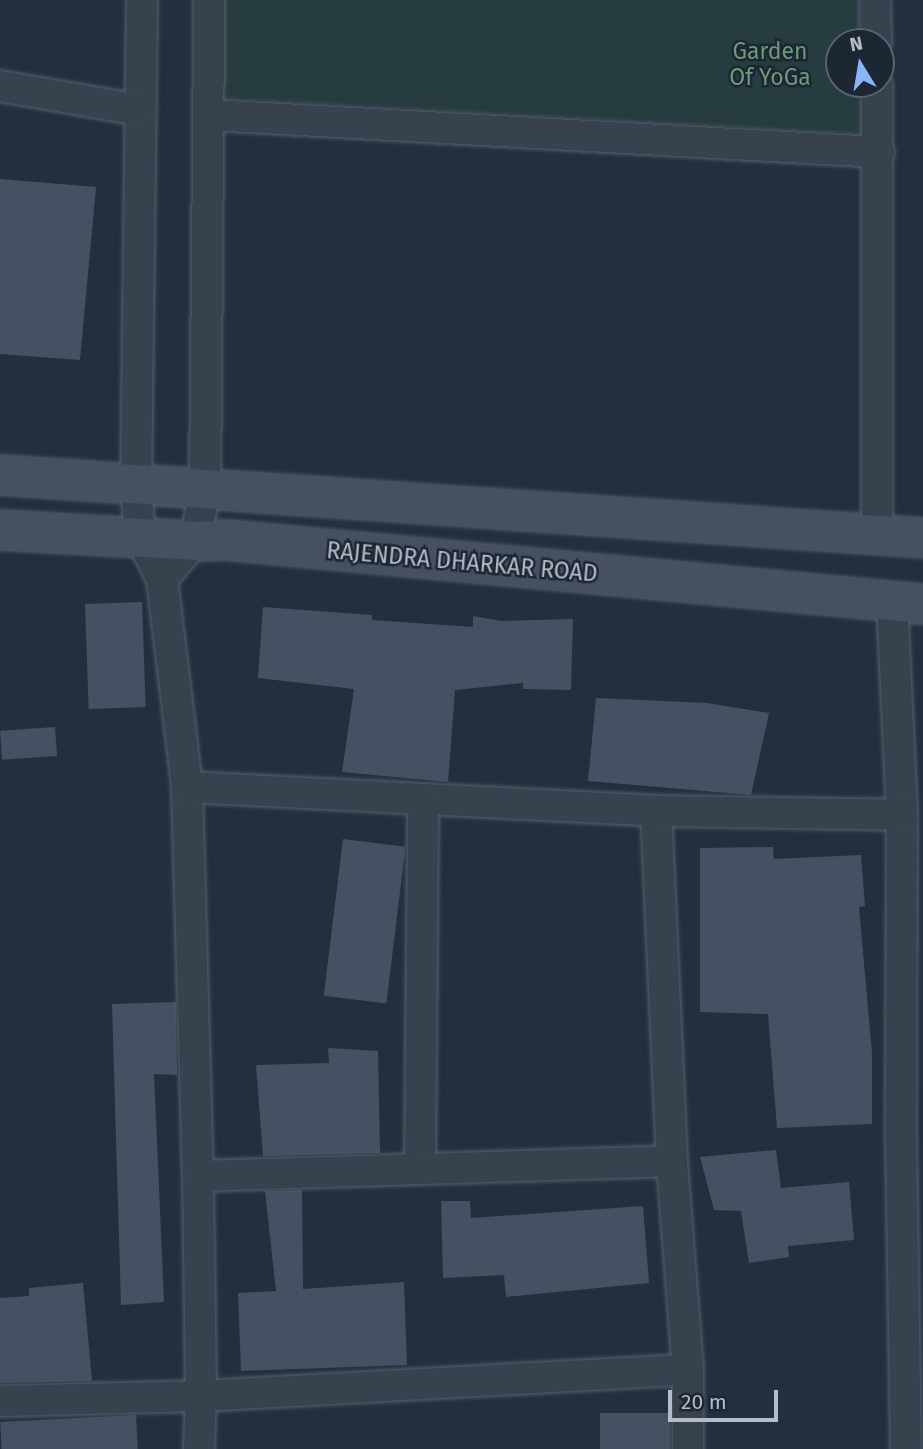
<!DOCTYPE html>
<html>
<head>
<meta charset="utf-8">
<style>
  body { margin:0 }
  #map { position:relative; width:923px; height:1449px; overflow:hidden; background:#242f3e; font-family:"Fira Sans",sans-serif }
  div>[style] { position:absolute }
  .green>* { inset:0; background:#263c3f }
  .building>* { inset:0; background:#455162; transform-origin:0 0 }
  .roads { filter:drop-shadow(0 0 2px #565f6c) drop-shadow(0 0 2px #565f6c) }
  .minor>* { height:30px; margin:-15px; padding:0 15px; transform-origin:15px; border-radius:15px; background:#38414e }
  .secondary>* { height:38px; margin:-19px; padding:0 19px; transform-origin:19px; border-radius:19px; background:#465061 }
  span { translate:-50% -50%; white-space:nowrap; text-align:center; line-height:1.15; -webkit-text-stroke:5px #1d2633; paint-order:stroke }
  .park-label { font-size:23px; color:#6b9a76 }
  .street-label { font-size:23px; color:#b4bcc9 }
  .north { position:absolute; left:825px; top:28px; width:70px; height:70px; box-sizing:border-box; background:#1d2633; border:2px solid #59626f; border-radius:50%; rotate:349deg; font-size:19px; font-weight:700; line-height:28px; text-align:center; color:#b4bcc9 }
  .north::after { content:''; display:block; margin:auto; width:24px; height:32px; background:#8ab4f8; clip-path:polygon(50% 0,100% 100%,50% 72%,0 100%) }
  .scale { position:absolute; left:668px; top:1390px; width:110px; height:32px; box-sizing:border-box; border:4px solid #b4bcc9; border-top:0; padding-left:9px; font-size:21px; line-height:24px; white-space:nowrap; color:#b4bcc9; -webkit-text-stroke:5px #1d2633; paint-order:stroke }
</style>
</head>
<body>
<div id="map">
  <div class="green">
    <div style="clip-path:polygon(222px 0,858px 0,859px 42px,839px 42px,839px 84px,861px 84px,863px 134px,224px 98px)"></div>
  </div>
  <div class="building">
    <div style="clip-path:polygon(0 179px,96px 187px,80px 360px,0 354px)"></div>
    <div style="left:142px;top:602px;width:105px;height:57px;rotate:88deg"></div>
    <div style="clip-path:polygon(263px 607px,372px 615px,372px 620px,473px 627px,473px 616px,501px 621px,573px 619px,571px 690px,523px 689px,523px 683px,455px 690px,448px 782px,342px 772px,354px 689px,258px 678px)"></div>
    <div style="clip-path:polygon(596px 698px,707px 703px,769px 713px,751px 795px,588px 781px)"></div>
    <div style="left:55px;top:727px;width:29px;height:55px;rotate:86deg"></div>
    <div style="left:343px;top:839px;width:63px;height:158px;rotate:7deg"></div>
    <div style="clip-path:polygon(773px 847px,774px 859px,861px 855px,865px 906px,859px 907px,872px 1053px,872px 1124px,777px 1128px,768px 1014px,700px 1012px,700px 848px)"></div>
    <div style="clip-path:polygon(176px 1002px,177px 1075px,154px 1074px,164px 1302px,121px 1305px,112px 1004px)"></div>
    <div style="clip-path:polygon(328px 1048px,378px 1051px,380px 1153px,263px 1156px,256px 1065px,329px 1063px)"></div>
    <div style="clip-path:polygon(776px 1150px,781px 1188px,849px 1182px,854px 1240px,788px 1246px,789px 1257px,749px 1263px,741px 1211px,714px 1210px,700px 1157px)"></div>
    <div style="clip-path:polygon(302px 1190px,303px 1289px,404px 1282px,407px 1365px,241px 1371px,238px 1293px,276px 1291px,265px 1191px)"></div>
    <div style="clip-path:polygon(441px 1201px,470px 1201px,471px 1218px,643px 1206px,649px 1283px,506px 1297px,504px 1275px,443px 1278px)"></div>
    <div style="clip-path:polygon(83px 1283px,92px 1381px,0 1383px,0 1298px,29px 1296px,29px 1288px)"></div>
    <div style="left:670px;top:1413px;width:36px;height:70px;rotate:90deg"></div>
    <div style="left:136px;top:1415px;width:34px;height:136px;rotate:87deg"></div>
  </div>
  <div class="roads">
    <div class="minor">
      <div style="left:142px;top:0;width:485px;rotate:90.7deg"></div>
      <div style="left:136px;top:485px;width:51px;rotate:85.5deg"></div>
      <div style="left:140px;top:536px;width:48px;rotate:62.9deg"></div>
      <div style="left:162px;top:579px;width:209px;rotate:83.1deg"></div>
      <div style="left:187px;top:787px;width:389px;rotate:88.4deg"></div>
      <div style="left:198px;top:1176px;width:220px;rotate:89.2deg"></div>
      <div style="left:201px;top:1396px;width:53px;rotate:92.2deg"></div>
      <div style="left:875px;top:0;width:42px;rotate:88.6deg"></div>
      <div style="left:0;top:86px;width:141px;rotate:9.8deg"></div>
      <div style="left:210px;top:115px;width:670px;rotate:3.17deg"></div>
      <div style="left:877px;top:535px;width:451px;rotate:-90deg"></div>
      <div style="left:162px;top:579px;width:50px;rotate:-49deg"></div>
      <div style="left:195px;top:541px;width:52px;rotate:-78.9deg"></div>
      <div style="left:205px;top:490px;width:490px;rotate:-89.5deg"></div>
      <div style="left:892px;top:601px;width:214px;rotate:87.3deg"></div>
      <div style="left:902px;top:815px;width:322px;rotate:90.2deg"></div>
      <div style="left:901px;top:1137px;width:312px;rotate:89.1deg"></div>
      <div style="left:187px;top:787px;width:470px;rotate:2.9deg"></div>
      <div style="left:420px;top:1169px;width:370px;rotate:-89.5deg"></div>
      <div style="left:198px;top:1176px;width:474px;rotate:-1.8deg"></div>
      <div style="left:0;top:1401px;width:201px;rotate:-1.4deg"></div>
      <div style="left:201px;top:1396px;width:488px;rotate:-3.1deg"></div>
      <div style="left:688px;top:1449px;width:79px;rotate:-90deg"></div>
      <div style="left:688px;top:1370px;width:210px;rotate:-94.4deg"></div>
      <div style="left:672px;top:1161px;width:350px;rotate:-92.6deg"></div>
      <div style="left:656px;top:811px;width:246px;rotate:0.9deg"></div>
    </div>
    <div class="secondary">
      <div style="left:0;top:475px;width:925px;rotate:3.9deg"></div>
      <div style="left:0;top:530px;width:195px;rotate:3.2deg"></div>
      <div style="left:195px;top:541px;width:31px;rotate:-2deg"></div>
      <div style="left:226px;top:540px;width:700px;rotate:5.25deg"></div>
    </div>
  </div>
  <div class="park-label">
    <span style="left:770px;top:64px">Garden<br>Of YoGa</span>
  </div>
  <div class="street-label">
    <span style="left:462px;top:562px;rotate:5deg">RAJENDRA DHARKAR ROAD</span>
  </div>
  <div class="north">N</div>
  <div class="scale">20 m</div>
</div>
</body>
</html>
